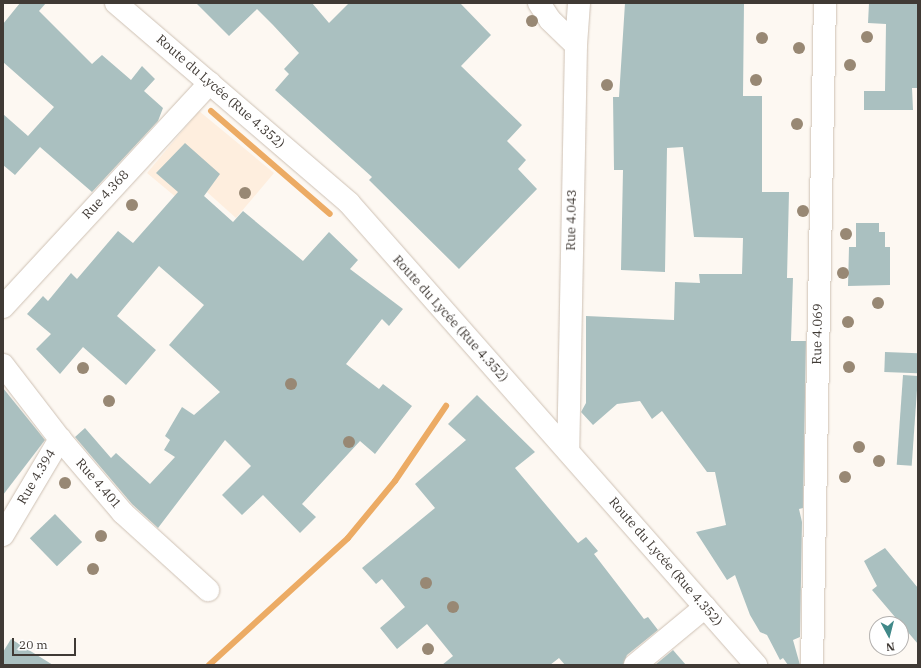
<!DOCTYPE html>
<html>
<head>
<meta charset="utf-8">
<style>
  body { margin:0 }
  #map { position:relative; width:921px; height:668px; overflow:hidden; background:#fdf8f2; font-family:"IBM Plex Serif",serif }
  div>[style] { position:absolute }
  .built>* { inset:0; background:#feeede }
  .stream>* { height:6px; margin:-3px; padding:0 3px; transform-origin:3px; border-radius:3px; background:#ecab64 }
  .building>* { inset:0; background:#aac0c0; transform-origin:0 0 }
  .roads { filter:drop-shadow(0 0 1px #cec1b4) drop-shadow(0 0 1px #cec1b4) }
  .minor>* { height:22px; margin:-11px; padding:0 11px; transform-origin:11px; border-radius:11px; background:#fff }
  .major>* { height:22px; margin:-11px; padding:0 11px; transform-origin:11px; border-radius:11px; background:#fff }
  .trees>* { width:12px; height:12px; margin:-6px; border-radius:50%; background:#988874 }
  span { translate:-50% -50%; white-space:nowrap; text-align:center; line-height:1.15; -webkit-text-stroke:3px #fff; paint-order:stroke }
  .street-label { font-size:13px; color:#403a35 }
  .frame { position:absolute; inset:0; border:4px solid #403a35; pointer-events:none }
  .north { position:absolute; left:869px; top:616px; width:40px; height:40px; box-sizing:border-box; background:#fff; border:1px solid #b3b0ae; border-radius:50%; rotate:173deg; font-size:11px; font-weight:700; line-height:16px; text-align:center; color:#403a35 }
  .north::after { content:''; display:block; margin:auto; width:14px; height:18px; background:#418989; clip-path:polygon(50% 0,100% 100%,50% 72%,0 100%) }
  .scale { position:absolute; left:12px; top:638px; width:64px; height:18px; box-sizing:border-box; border:2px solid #403a35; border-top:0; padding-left:5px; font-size:12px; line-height:14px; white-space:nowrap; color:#403a35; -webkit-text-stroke:3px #fff; paint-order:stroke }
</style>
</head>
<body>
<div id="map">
  <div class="built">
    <div style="clip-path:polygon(199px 111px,274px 173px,236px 218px,207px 192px,195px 206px,195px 213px,147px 173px)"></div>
  </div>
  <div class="stream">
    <div style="left:211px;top:111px;width:157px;rotate:40.9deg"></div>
    <div style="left:209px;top:665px;width:188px;rotate:-42.4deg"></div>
    <div style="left:348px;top:538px;width:74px;rotate:-50.5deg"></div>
    <div style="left:395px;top:481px;width:91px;rotate:-55.8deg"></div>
  </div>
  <div class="building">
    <div style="clip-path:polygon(20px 3px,46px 3px,39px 11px,92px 64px,102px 55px,131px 80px,142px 66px,155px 79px,144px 91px,163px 108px,158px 121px,92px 192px,40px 147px,15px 175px,3px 165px,3px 114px,28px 136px,54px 107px,3px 62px,3px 24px)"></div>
    <div style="clip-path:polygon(196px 3px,312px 3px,329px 23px,349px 3px,460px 3px,491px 35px,461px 66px,522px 125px,507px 141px,526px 160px,518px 169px,537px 189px,459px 269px,369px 180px,372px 177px,275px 90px,289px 74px,284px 69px,299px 53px,273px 25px,257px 9px,229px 36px)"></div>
    <div style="clip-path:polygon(625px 3px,744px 3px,743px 96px,762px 96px,762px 192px,789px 192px,787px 278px,793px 278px,791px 341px,806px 341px,803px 508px,799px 509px,802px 522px,800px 637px,793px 640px,800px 665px,788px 665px,783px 658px,780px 660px,767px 635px,760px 632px,750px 615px,735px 575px,727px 580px,696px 532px,726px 525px,715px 472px,707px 472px,662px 411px,652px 419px,640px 401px,617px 404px,593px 425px,581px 412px,586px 403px,586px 316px,674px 320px,675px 282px,700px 283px,699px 274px,742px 274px,743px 238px,694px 237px,683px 147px,667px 148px,665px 272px,621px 270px,623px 170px,614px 170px,613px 97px,619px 97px)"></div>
    <div style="clip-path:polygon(869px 3px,918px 3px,918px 88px,912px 88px,913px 110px,864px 110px,864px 91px,885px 91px,886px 24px,868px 23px)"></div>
    <div style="clip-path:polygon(185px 143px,220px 174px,204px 196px,233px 222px,243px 211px,303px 261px,329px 232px,358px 260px,350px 269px,403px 309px,389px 326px,382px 319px,346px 364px,379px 389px,383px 384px,412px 406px,375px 454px,360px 441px,302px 504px,316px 517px,300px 533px,263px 495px,242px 515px,222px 495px,251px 466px,225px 440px,158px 528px,132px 504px,75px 437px,85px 428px,111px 458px,116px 453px,150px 484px,175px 457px,164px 450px,170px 440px,165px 436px,182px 407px,194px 415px,220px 392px,169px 345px,204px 305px,159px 266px,117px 316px,156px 350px,126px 385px,83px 347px,60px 374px,36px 349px,51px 334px,27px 314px,43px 296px,48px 301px,71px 273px,77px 279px,118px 231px,133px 243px,178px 192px,156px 173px)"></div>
    <div style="clip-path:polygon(856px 223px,879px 223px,879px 232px,885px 232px,885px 247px,890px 247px,890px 285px,848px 286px,849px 247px,856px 247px)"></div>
    <div style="left:885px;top:352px;width:33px;height:20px;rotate:2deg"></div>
    <div style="left:903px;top:375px;width:15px;height:90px;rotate:4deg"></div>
    <div style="clip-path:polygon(3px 388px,45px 440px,3px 495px)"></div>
    <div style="clip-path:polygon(477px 395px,535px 452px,515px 468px,578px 543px,586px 537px,598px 551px,594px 554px,644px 619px,648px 617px,658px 630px,627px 655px,623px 665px,565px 665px,559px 658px,550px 665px,442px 665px,453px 656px,427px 624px,397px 649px,380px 628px,405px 607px,382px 579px,376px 584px,362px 568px,435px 508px,415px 484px,466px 440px,448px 424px)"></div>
    <div style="left:55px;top:514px;width:39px;height:35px;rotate:46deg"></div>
    <div style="clip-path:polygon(885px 548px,918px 588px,918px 644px,872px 590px,877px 586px,864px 561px)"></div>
    <div style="clip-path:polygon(11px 639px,53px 665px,3px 665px,3px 652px)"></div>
    <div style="clip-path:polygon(673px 650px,686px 665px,655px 665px)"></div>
  </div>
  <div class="roads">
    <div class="minor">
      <div style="left:539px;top:3px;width:20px;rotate:57deg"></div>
      <div style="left:550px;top:20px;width:36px;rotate:44deg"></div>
      <div style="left:576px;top:45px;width:405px;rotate:91.1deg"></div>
      <div style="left:576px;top:45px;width:42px;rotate:-85.9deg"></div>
      <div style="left:3px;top:307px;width:305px;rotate:-47.3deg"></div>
      <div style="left:3px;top:365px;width:93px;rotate:52.4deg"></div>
      <div style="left:60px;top:439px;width:97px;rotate:49.6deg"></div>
      <div style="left:123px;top:513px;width:115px;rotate:42.2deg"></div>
      <div style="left:3px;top:535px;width:112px;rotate:-59.3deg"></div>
      <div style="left:635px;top:665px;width:91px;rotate:-39.6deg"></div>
      <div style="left:812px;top:665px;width:662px;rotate:-88.88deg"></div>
    </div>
    <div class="major">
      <div style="left:116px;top:3px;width:307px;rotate:40.6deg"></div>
      <div style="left:349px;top:203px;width:616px;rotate:48.62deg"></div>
    </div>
  </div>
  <div class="trees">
    <div style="left:532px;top:21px"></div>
    <div style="left:867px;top:37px"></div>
    <div style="left:762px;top:38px"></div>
    <div style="left:799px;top:48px"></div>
    <div style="left:850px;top:65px"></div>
    <div style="left:756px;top:80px"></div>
    <div style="left:607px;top:85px"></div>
    <div style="left:797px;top:124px"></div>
    <div style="left:245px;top:193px"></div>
    <div style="left:132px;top:205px"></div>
    <div style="left:803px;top:211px"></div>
    <div style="left:846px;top:234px"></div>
    <div style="left:843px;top:273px"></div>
    <div style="left:878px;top:303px"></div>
    <div style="left:848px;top:322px"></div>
    <div style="left:849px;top:367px"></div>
    <div style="left:83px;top:368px"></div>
    <div style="left:291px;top:384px"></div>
    <div style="left:109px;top:401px"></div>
    <div style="left:349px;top:442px"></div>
    <div style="left:859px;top:447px"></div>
    <div style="left:879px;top:461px"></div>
    <div style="left:845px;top:477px"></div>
    <div style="left:65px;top:483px"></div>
    <div style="left:101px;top:536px"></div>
    <div style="left:93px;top:569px"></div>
    <div style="left:426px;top:583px"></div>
    <div style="left:453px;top:607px"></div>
    <div style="left:428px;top:649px"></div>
  </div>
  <div class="street-label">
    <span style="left:220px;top:92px;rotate:41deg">Route du Lycée (Rue 4.352)</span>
    <span style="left:106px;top:195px;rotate:-47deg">Rue 4.368</span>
    <span style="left:572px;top:220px;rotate:-89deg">Rue 4.043</span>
    <span style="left:450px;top:319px;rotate:48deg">Route du Lycée (Rue 4.352)</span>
    <span style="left:818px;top:334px;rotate:-89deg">Rue 4.069</span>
    <span style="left:37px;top:477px;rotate:-59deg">Rue 4.394</span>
    <span style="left:98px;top:484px;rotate:49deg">Rue 4.401</span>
    <span style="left:665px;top:562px;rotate:49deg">Route du Lycée (Rue 4.352)</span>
  </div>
  <div class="frame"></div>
  <div class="north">N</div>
  <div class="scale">20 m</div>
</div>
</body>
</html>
